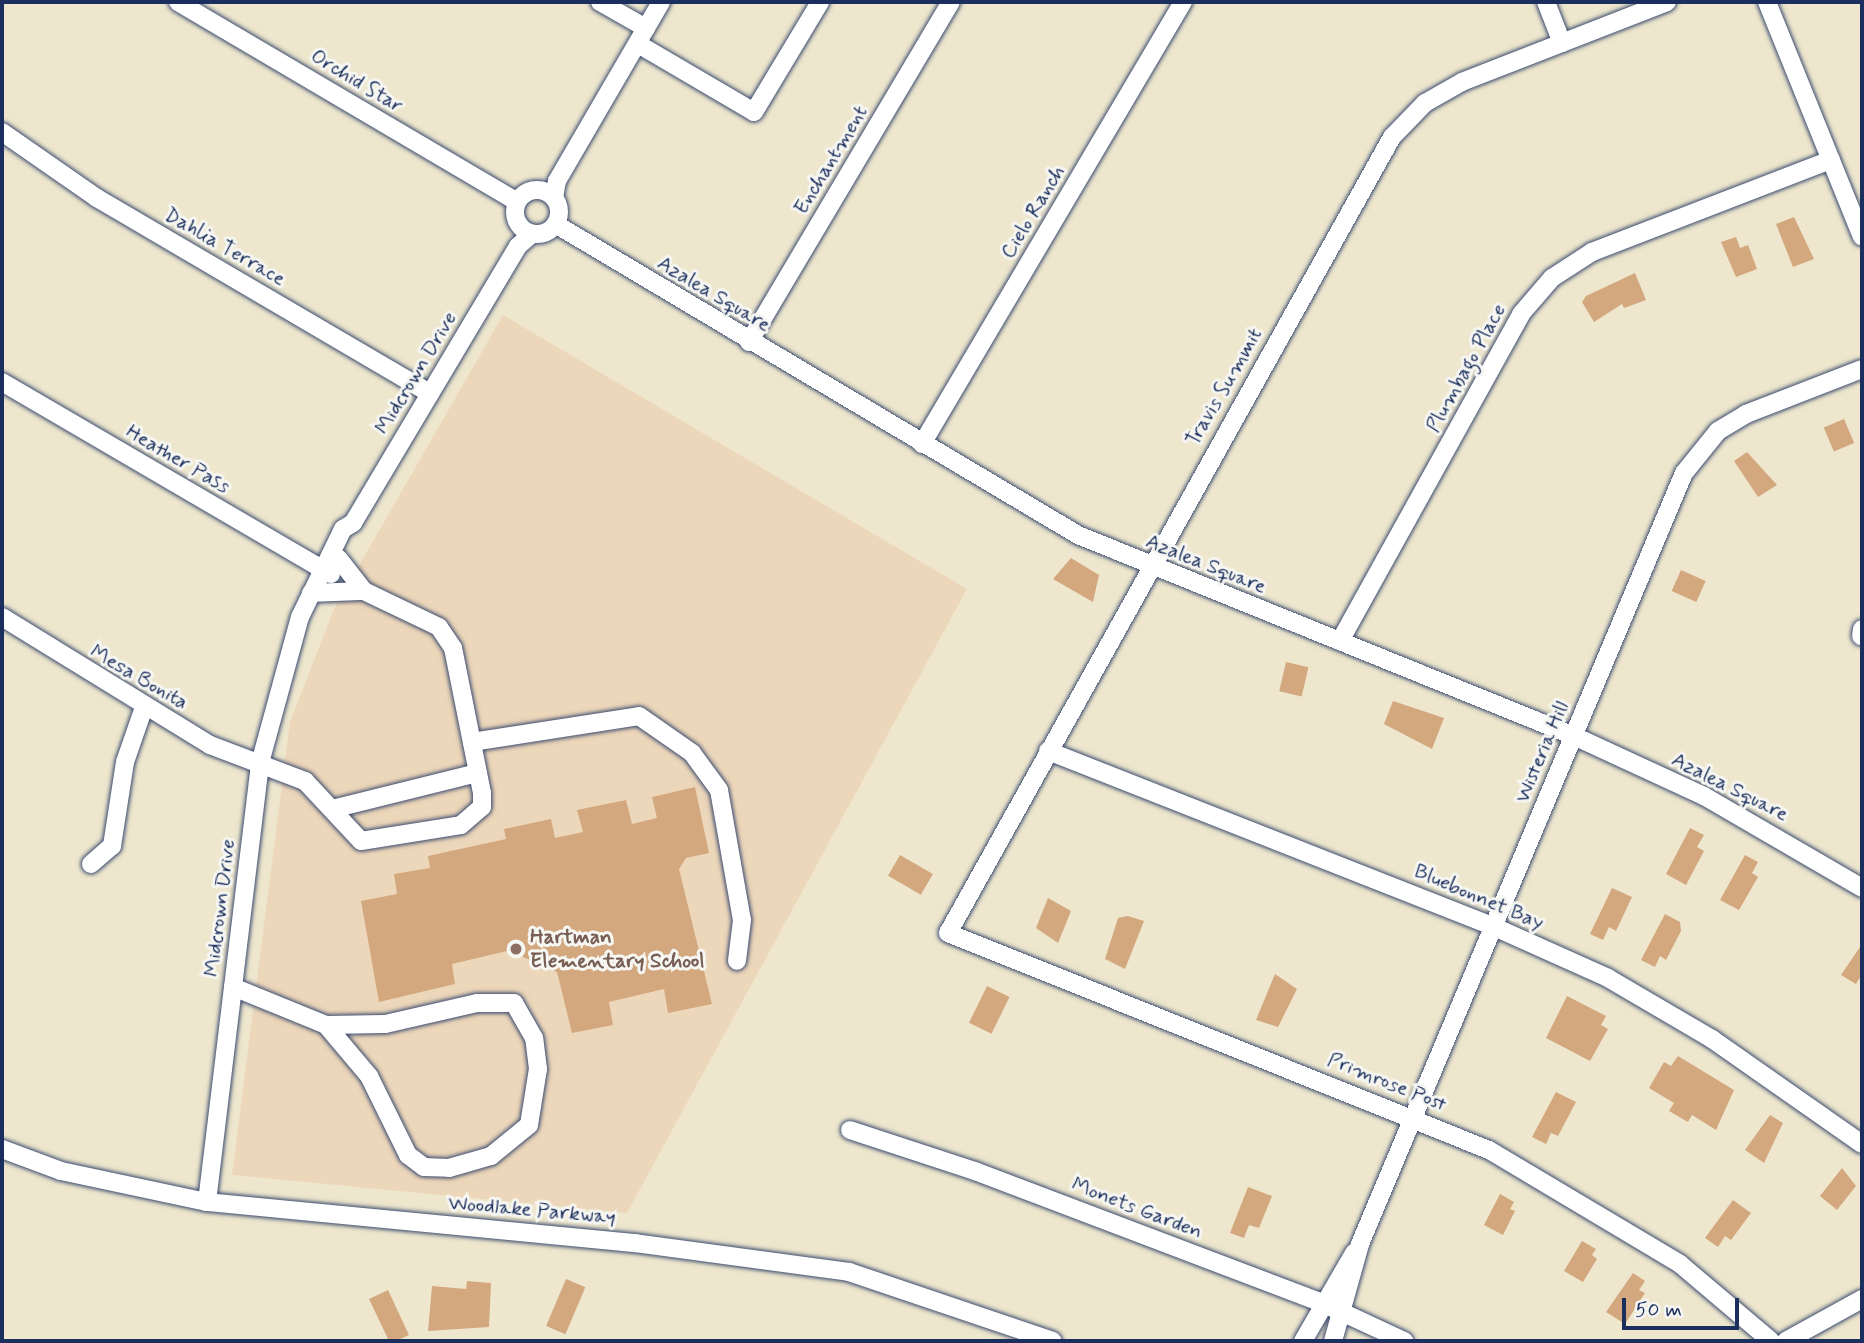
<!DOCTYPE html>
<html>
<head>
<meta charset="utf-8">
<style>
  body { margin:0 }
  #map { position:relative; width:1864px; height:1343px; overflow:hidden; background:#eee7ce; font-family:Mynerve,sans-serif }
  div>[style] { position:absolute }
  .built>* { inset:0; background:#edd7ba }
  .building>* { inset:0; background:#d3a87f; transform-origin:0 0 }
  .roads { filter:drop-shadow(0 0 2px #3b4b6f) drop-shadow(0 0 2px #3b4b6f) }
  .minor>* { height:18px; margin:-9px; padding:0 9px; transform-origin:9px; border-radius:9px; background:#fff }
  .minor>.ring { margin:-9px; padding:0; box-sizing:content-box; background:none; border:18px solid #fff; border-radius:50% }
  .dots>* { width:19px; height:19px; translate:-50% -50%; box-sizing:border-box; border:4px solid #f6f6f2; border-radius:50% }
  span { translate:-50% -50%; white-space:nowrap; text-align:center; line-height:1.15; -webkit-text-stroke:6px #f6f6f2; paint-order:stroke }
  .street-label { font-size:21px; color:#1b2f5e }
  .education-label { font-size:21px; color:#785e54; font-weight:700 }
  .left { translate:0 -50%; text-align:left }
  .frame { position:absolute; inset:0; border:4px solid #1b2f5e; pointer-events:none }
  .scale { position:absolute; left:1622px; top:1298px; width:117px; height:32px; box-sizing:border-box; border:4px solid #1b2f5e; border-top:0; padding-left:9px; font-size:21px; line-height:24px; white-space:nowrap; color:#1b2f5e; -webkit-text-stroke:5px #f6f6f2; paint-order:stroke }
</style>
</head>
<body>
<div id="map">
  <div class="built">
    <div style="clip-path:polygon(503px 315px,967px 589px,627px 1213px,232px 1175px,290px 722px,334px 609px)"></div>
  </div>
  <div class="building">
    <div style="clip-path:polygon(1794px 217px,1814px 259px,1793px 267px,1776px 224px)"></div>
    <div style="clip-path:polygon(1736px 237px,1740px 248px,1748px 245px,1757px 269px,1736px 277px,1721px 242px)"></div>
    <div style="clip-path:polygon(1635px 273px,1646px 300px,1624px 308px,1622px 304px,1594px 322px,1582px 302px,1586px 296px)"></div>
    <div style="left:1844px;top:419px;width:26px;height:22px;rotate:67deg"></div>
    <div style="clip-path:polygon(1747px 452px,1777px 485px,1758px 497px,1734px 461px)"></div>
    <div style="clip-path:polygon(1071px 558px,1099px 575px,1093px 602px,1053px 579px)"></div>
    <div style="left:1681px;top:570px;width:27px;height:23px;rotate:24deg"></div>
    <div style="left:1286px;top:662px;width:23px;height:30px;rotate:13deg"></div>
    <div style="clip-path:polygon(1393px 701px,1444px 718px,1432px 749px,1384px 724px)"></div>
    <div style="clip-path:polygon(695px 787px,709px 853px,686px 858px,679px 869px,712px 1004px,668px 1013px,664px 989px,609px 1002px,613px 1025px,572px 1033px,557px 972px,523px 957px,520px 948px,452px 964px,455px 984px,379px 1002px,361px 901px,397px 894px,394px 874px,430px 868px,428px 856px,506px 839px,504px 829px,551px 819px,555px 838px,583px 832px,577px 810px,626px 800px,632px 824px,657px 818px,652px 797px)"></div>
    <div style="clip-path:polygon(1690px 828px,1704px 835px,1697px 847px,1704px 851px,1686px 885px,1666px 874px)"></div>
    <div style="left:900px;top:855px;width:38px;height:24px;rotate:30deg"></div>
    <div style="clip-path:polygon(1745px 855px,1758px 862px,1752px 873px,1758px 877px,1739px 910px,1720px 900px)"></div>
    <div style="clip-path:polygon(1612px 888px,1632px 897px,1616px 931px,1609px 927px,1603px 940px,1590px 934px)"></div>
    <div style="clip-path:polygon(1048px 898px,1071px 911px,1058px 943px,1036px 928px)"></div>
    <div style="clip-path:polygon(1665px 914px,1680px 922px,1681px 931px,1666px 960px,1660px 956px,1655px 967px,1641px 960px)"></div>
    <div style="clip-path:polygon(1128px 916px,1144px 921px,1125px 969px,1105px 959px,1118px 918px)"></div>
    <div style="clip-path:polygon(1862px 944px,1862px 974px,1856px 984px,1841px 975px)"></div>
    <div style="clip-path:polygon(1275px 974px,1297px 989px,1278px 1027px,1256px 1020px)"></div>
    <div style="left:987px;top:986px;width:25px;height:41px;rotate:26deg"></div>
    <div style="clip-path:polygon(1567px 996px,1606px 1016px,1601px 1025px,1608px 1029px,1590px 1061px,1546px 1038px)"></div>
    <div style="clip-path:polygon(1678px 1056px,1734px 1090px,1716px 1130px,1692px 1115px,1688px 1122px,1669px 1111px,1674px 1103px,1649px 1088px,1664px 1062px,1671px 1066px)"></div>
    <div style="clip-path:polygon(1556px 1092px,1576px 1102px,1558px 1136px,1551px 1133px,1546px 1144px,1532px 1137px)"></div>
    <div style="clip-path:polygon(1770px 1115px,1783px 1123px,1764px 1163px,1745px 1150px)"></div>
    <div style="clip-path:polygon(1842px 1168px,1856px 1186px,1837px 1210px,1820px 1196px)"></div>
    <div style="clip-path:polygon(1248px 1187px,1272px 1196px,1259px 1228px,1249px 1225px,1244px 1238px,1230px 1233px)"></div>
    <div style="clip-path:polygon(1500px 1194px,1514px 1202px,1510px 1209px,1515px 1211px,1503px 1235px,1484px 1225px)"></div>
    <div style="clip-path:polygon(1733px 1200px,1751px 1213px,1731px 1240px,1725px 1236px,1718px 1247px,1705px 1238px)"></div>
    <div style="clip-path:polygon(1582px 1241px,1596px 1249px,1592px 1255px,1597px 1259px,1583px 1282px,1564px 1271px)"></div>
    <div style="clip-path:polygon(1633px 1273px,1645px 1281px,1639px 1290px,1645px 1293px,1625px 1324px,1606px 1312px)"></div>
    <div style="left:566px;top:1279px;width:21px;height:51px;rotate:23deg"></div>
    <div style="clip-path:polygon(467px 1281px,491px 1283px,489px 1327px,428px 1331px,432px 1286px,466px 1289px)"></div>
    <div style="clip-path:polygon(388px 1290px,409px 1335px,396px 1341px,389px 1341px,369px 1299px)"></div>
  </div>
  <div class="roads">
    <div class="minor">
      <div style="left:178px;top:2px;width:388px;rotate:30.5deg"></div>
      <div style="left:600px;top:2px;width:53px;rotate:29.5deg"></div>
      <div style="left:1546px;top:2px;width:44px;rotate:68.7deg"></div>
      <div style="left:1667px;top:2px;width:220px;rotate:158.7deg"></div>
      <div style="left:1462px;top:82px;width:43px;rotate:150.4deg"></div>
      <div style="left:1425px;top:103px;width:47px;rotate:134.1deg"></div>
      <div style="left:1392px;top:137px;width:911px;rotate:119.15deg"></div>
      <div style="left:948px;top:933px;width:583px;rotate:21.86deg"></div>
      <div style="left:1489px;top:1150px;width:222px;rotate:30.8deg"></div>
      <div style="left:1680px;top:1264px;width:119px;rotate:40.2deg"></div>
      <div style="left:1767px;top:2px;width:253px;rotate:68deg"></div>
      <div style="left:638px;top:44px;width:134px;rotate:30.4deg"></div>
      <div style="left:754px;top:112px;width:128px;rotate:-59deg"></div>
      <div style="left:2px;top:132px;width:116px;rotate:34.8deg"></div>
      <div style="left:97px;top:198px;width:386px;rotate:30.4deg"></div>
      <div class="ring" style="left:515px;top:190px;width:26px;height:26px"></div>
      <div style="left:554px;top:198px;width:17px;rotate:-80deg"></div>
      <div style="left:557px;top:181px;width:207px;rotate:-59.8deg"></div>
      <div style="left:562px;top:228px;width:600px;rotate:30.75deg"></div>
      <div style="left:1078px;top:535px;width:535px;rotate:22.06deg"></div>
      <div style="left:1574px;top:736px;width:143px;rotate:24.8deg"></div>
      <div style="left:1704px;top:796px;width:183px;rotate:30.2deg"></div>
      <div style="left:749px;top:342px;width:395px;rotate:-59.3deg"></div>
      <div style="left:2px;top:382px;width:381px;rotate:30.3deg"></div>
      <div style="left:922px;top:444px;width:513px;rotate:-59.44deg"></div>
      <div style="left:311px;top:593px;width:53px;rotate:-2.2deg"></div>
      <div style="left:2px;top:617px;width:244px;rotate:31.6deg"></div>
      <div style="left:210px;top:745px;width:102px;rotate:20.8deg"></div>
      <div style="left:305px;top:781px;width:82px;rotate:47deg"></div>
      <div style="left:361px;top:841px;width:101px;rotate:-9.1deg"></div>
      <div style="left:461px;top:825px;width:28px;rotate:-41deg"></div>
      <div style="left:482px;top:807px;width:14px;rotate:-90deg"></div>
      <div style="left:482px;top:793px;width:148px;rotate:-101.3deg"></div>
      <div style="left:453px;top:648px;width:25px;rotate:-124deg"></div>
      <div style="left:439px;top:627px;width:83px;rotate:-154.4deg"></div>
      <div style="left:364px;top:591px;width:41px;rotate:-128deg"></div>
      <div style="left:1861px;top:636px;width:7px;rotate:-82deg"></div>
      <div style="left:1340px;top:641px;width:374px;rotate:-61deg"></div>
      <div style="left:1521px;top:314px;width:48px;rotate:-49.3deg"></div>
      <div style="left:1552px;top:278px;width:48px;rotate:-33deg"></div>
      <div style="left:1592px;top:252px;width:256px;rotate:-21.1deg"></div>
      <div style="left:472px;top:742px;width:169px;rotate:-8.8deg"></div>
      <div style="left:639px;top:716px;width:65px;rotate:34.9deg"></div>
      <div style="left:692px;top:753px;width:46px;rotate:53.9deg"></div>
      <div style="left:719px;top:790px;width:132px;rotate:80deg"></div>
      <div style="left:742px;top:920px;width:41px;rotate:97deg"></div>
      <div style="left:1048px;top:751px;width:477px;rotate:21.5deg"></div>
      <div style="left:1492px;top:926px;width:127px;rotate:24.1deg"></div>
      <div style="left:1608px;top:978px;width:121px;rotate:30.4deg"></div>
      <div style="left:1712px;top:1039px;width:183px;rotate:35deg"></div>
      <div style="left:332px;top:809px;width:150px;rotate:-13.9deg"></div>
      <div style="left:91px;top:864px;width:28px;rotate:-41deg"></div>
      <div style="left:112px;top:846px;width:85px;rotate:-81.2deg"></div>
      <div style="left:125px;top:762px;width:58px;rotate:-70.9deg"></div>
      <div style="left:233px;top:987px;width:100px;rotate:22.2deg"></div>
      <div style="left:326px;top:1025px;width:67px;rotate:49.9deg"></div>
      <div style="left:369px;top:1076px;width:88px;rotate:63.7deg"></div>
      <div style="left:408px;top:1155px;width:20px;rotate:37deg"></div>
      <div style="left:424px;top:1167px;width:25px;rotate:2deg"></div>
      <div style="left:449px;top:1168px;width:44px;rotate:-15.9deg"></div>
      <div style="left:491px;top:1156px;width:49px;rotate:-39.2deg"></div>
      <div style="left:529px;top:1125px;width:57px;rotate:-80.9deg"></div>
      <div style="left:538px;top:1069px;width:31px;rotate:-97deg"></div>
      <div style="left:534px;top:1038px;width:40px;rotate:-119.7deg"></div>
      <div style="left:514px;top:1003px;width:37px;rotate:180deg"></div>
      <div style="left:477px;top:1003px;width:94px;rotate:167.1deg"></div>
      <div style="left:385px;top:1024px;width:59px;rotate:179deg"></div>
      <div style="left:850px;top:1130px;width:132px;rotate:18.2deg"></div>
      <div style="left:975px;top:1171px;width:369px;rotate:20.8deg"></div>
      <div style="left:1320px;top:1302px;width:93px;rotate:24.9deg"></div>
      <div style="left:2px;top:1149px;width:63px;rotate:20.4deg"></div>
      <div style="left:61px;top:1171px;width:149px;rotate:12deg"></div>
      <div style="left:207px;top:1202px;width:430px;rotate:5.5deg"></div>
      <div style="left:635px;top:1243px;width:216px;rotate:7.7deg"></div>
      <div style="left:849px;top:1272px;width:215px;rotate:18.7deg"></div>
      <div style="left:207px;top:1202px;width:442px;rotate:-83.1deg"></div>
      <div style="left:260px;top:763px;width:151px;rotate:-74.7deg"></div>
      <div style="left:300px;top:617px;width:98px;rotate:-64deg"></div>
      <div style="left:343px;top:529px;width:12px;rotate:-31deg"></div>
      <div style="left:353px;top:523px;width:322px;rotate:-59.2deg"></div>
      <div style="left:518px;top:246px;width:18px;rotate:-41deg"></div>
      <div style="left:1303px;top:1341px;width:102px;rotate:-59.9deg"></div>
      <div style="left:1333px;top:1341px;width:101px;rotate:-74.4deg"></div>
      <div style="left:1360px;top:1244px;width:836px;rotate:-67.21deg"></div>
      <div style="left:1684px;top:473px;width:54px;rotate:-51deg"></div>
      <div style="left:1718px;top:431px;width:33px;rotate:-31deg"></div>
      <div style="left:1746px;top:414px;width:124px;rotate:-21.2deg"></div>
      <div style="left:1786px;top:1341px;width:87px;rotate:-28.9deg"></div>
    </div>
  </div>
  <div class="dots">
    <div style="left:516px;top:949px;background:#8d6e63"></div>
  </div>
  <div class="street-label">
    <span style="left:357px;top:81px;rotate:31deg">Orchid Star</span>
    <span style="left:831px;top:160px;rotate:-59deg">Enchantment</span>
    <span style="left:1033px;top:212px;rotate:-59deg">Cielo Ranch</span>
    <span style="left:225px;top:247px;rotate:30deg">Dahlia Terrace</span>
    <span style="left:714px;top:294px;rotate:31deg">Azalea Square</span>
    <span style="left:1466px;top:368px;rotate:-61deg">Plumbago Place</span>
    <span style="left:416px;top:373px;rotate:-59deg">Midcrown Drive</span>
    <span style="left:1224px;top:387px;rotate:-60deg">Travis Summit</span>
    <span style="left:178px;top:459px;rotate:30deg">Heather Pass</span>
    <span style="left:1206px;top:564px;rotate:22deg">Azalea Square</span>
    <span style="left:139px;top:677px;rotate:30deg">Mesa Bonita</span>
    <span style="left:1542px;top:752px;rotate:-67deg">Wisteria Hill</span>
    <span style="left:1730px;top:787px;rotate:27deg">Azalea Square</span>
    <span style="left:1479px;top:897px;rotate:23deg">Bluebonnet Bay</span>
    <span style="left:220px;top:908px;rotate:-83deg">Midcrown Drive</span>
    <span style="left:1387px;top:1082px;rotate:22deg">Primrose Post</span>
    <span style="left:1137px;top:1208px;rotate:21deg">Monets Garden</span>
    <span style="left:532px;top:1210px;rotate:5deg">Woodlake Parkway</span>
  </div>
  <div class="education-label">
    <span class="left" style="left:530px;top:949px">Hartman<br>Elementary School</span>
  </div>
  <div class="frame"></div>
  <div class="scale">50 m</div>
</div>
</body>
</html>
